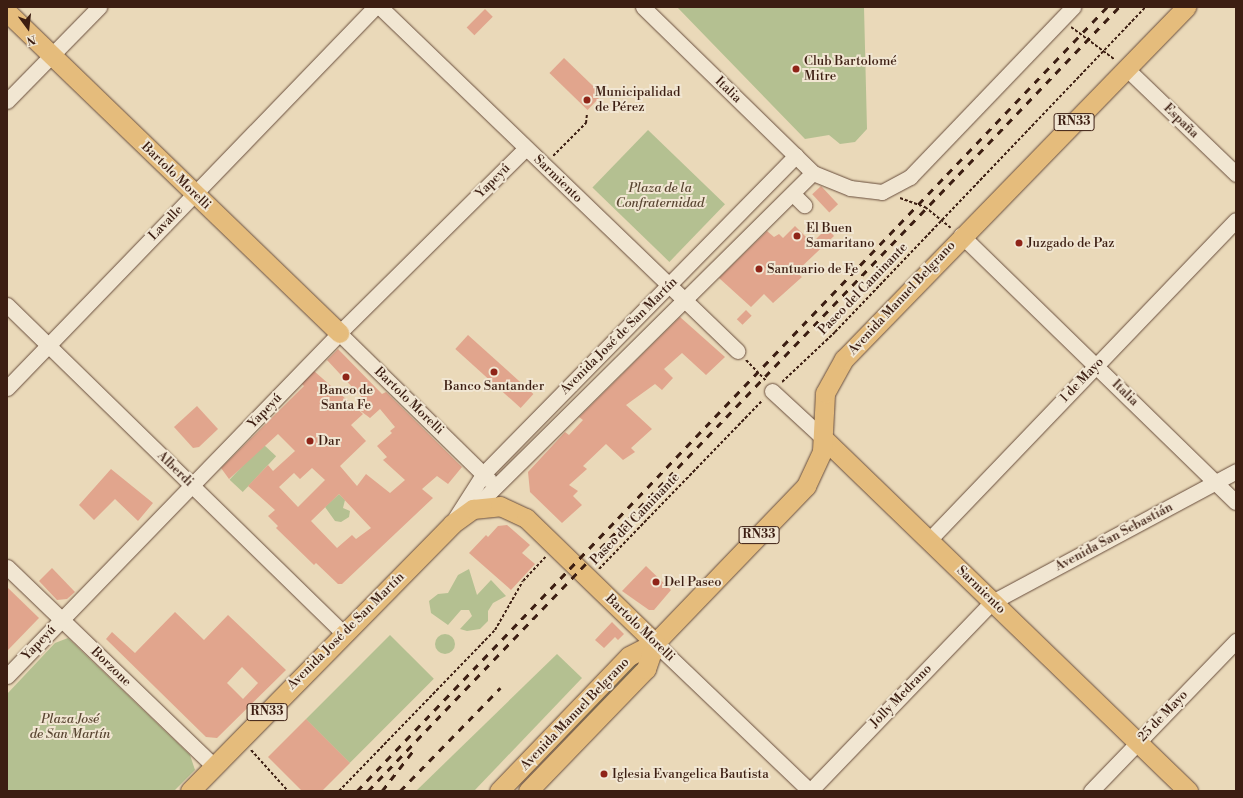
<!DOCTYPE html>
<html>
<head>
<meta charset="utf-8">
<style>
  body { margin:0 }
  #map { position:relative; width:1243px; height:798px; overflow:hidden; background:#ead9b9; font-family:"Libre Bodoni",serif }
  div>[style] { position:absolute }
  .green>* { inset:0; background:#b4c091; transform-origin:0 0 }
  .round { border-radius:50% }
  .building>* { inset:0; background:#e1a58d; transform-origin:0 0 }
  .path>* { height:2px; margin-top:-1px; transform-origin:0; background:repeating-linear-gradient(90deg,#3c1e12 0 3px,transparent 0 5px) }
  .roads { filter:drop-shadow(0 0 1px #684d3c) drop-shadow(0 0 1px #684d3c) }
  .minor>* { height:15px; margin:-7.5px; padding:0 7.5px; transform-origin:7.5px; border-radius:7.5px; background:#f1e6d2 }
  .major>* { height:19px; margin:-9.5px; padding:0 9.5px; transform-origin:9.5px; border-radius:9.5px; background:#e5bc7c }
  .rail>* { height:3px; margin-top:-1.5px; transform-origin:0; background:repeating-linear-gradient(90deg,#3c1e12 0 7px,transparent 0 14px) }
  .dots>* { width:11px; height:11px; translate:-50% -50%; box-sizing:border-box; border:2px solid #f1e6d2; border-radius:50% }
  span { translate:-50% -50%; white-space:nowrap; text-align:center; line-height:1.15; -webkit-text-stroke:4px #f1e6d2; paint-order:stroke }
  .shield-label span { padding:1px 3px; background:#f1e6d2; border:1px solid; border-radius:3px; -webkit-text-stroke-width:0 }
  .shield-label { font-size:12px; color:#3c1e12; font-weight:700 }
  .poi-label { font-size:13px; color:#3c1e12 }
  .left { translate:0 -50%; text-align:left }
  .street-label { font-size:13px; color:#3c1e12 }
  .park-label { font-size:13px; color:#5a4632; font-style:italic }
  .frame { position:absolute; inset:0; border:8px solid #3c1e12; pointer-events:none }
  .north { position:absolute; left:8px; top:8px; width:40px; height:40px; -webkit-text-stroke:3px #f1e6d2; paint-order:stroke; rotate:165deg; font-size:11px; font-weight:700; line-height:16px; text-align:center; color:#3c1e12 }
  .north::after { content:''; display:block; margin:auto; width:14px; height:18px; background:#3c1e12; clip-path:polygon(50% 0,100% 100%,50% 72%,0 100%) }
</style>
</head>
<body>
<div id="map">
  <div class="green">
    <div style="clip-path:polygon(677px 7px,864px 7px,867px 129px,855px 142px,840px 144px,829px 135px,805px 139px)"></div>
    <div style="left:648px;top:130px;width:107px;height:80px;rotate:44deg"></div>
    <div style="left:263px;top:444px;width:18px;height:49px;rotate:43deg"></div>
    <div style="clip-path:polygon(339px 494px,345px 500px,343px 508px,350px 511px,349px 517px,341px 522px,335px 521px,325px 507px)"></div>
    <div style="clip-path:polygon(469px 569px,477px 595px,491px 580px,506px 596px,493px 603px,488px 611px,488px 621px,480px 629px,467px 631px,460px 629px,472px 616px,469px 610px,461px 610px,448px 625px,431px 613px,429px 601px,438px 594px,448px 593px,458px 575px)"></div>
    <div class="round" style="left:435px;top:634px;width:20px;height:20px"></div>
    <div style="left:390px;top:635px;width:62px;height:119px;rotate:45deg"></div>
    <div style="clip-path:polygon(68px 638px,190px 755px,195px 770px,174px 791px,7px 791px,7px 694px,55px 643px)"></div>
    <div style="clip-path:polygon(557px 654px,582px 678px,474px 791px,416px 791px)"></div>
    <div style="clip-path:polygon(634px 659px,641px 662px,528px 776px,526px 775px)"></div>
  </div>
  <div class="building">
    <div style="left:485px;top:9px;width:11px;height:26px;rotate:45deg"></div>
    <div style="left:564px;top:58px;width:53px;height:21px;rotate:44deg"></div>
    <div style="left:821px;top:186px;width:25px;height:12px;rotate:47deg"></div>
    <div style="clip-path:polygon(795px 226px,812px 243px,827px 228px,834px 236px,796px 272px,802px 277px,773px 303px,764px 294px,751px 307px,719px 278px,767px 231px,774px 237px,779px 234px,783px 238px)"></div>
    <div style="left:746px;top:310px;width:8px;height:13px;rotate:45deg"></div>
    <div style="clip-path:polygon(680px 317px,725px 357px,706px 375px,682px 353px,664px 369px,673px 378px,662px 390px,655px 384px,626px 405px,652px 429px,631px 448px,635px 452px,623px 460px,606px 444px,583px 466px,587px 469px,569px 485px,578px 491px,573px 496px,582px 505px,562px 523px,530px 492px,528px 472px,565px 432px,569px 435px,583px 420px,579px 417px)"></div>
    <div style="left:468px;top:335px;width:88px;height:19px;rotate:42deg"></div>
    <div style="clip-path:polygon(evenodd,338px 349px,382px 394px,386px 392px,462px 467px,448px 484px,437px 476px,422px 489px,433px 498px,342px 584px,338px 584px,316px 563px,314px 565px,276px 528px,278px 526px,268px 516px,275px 510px,248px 486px,268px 465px,273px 471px,295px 451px,278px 434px,229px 479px,221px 468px,304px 386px,302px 384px,314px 371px,363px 414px,351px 425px,366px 441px,340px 466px,357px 486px,366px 474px,390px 493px,405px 480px,383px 460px,387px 457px,377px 446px,392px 433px,390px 431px,395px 427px,380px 409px,370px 418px,358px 409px,366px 402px,327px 360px,338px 349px,312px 468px,325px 480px,298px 507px,279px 487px,294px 473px,300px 479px,312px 468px,338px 349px,339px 494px,371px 528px,356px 539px,352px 535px,337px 548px,311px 521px,339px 494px)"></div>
    <div style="clip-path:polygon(197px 406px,218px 429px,199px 447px,193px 448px,174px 427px)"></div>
    <div style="clip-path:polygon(111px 469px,153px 503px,138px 521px,115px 499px,94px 520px,79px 505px)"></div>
    <div style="clip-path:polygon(507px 525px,530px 545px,522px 553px,535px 564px,511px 590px,469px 553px,486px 535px,488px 537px,498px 526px)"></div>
    <div style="clip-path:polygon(646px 566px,671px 590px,654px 610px,649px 610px,622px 591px)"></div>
    <div style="clip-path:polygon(52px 568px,75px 592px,67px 599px,57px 600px,39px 581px)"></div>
    <div style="clip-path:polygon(7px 587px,39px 618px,7px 651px)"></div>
    <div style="clip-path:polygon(evenodd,175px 612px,204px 640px,228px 615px,286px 670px,217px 738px,206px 737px,106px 639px,112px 632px,135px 653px,175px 612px,242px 667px,258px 683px,243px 699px,227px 683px,242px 667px)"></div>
    <div style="clip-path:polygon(612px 622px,624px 634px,618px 640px,615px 637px,604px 648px,595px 640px)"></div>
    <div style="clip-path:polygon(306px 719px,350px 763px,322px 791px,302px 791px,268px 757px)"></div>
  </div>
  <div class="path">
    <div style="left:1071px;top:27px;width:54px;rotate:36.7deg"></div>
    <div style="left:553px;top:156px;width:47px;rotate:-45deg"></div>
    <div style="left:586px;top:123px;width:10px;rotate:-84deg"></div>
    <div style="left:900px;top:198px;width:27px;rotate:20deg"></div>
    <div style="left:925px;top:207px;width:33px;rotate:39deg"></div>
    <div style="left:746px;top:360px;width:29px;rotate:46deg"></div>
    <div style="left:782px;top:382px;width:73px;rotate:-43.3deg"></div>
    <div style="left:835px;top:332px;width:450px;rotate:-46.3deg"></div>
    <div style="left:599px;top:569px;width:235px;rotate:-45.9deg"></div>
    <div style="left:251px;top:750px;width:55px;rotate:47.9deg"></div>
    <div style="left:339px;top:791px;width:224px;rotate:-45.9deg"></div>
    <div style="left:495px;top:630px;width:56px;rotate:-60.3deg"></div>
    <div style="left:523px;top:581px;width:33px;rotate:-47deg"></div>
  </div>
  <div class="roads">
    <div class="minor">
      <div style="left:380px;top:7px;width:496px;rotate:43.9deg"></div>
      <div style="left:643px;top:7px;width:238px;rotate:44.3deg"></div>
      <div style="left:813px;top:173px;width:40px;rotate:22deg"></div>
      <div style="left:850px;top:188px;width:32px;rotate:7deg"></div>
      <div style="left:882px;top:192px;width:32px;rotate:-28deg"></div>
      <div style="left:910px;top:177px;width:236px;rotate:-46.2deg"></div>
      <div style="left:1126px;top:68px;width:153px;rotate:43.9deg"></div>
      <div style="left:7px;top:101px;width:132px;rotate:-45.6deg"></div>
      <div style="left:793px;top:194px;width:16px;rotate:45deg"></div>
      <div style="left:961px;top:235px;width:383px;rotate:44.2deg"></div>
      <div style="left:7px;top:305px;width:470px;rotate:44.3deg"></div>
      <div style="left:339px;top:333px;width:210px;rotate:44.4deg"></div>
      <div style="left:7px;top:388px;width:530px;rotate:-45.99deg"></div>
      <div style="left:772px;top:391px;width:69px;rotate:42.7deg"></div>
      <div style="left:473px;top:509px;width:478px;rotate:-44.7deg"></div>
      <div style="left:454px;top:520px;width:56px;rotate:-57.4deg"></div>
      <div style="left:484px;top:473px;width:445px;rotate:-45.5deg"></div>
      <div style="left:929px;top:540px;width:443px;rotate:-46.2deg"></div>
      <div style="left:7px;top:567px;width:287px;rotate:43.9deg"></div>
      <div style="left:655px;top:643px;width:214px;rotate:43.7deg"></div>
      <div style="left:7px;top:676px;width:477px;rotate:-45.9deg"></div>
      <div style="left:339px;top:333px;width:263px;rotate:-44.7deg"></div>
      <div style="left:810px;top:791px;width:262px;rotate:-46.1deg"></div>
      <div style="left:992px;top:602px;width:277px;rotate:-28.2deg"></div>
      <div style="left:1091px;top:791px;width:209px;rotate:-46deg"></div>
    </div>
    <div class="major">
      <div style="left:7px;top:12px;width:462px;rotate:44deg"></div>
      <div style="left:823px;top:438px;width:508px;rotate:44.04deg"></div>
      <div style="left:190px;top:791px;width:374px;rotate:-45.5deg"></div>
      <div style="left:452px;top:524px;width:26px;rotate:-36deg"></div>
      <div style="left:473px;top:509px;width:27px;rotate:-6deg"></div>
      <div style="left:500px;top:506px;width:29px;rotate:25deg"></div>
      <div style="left:526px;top:518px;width:180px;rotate:44.1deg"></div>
      <div style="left:499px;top:791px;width:187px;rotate:-46.1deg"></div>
      <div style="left:629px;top:656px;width:29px;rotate:-27deg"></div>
      <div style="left:655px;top:643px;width:218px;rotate:-46.1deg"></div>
      <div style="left:806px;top:486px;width:38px;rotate:-65deg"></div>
      <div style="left:822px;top:451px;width:58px;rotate:-87deg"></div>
      <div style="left:825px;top:393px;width:39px;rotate:-61deg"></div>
      <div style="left:844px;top:359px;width:491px;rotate:-45.8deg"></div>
      <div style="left:528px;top:791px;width:170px;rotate:-46deg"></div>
      <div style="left:646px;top:669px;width:28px;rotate:-71deg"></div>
    </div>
  </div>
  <div class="rail">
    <div style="left:357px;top:791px;width:1085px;rotate:-46.27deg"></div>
    <div style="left:368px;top:791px;width:1086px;rotate:-46.23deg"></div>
    <div style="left:382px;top:791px;width:51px;rotate:-52.2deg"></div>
    <div style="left:400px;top:791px;width:144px;rotate:-45.8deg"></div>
  </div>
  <div class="dots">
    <div style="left:796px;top:69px;background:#8f2418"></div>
    <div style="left:587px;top:100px;background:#8f2418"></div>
    <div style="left:797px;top:236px;background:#8f2418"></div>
    <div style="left:1019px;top:243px;background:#8f2418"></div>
    <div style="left:759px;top:269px;background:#8f2418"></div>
    <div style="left:494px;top:372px;background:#8f2418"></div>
    <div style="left:346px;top:377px;background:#8f2418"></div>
    <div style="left:310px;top:441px;background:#8f2418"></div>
    <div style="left:656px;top:582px;background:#8f2418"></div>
    <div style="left:604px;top:774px;background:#8f2418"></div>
  </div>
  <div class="shield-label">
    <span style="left:1074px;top:122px">RN33</span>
    <span style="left:759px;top:535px">RN33</span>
    <span style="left:267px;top:712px">RN33</span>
  </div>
  <div class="poi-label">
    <span class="left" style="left:804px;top:69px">Club Bartolomé<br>Mitre</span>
    <span class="left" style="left:595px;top:100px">Municipalidad<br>de Pérez</span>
    <span class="left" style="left:806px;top:236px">El Buen<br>Samaritano</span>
    <span class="left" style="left:1027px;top:243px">Juzgado de Paz</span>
    <span class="left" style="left:767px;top:269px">Santuario de Fe</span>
    <span style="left:494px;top:386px">Banco Santander</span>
    <span style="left:346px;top:398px">Banco de<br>Santa Fe</span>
    <span class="left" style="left:318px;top:441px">Dar</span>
    <span class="left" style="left:664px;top:582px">Del Paseo</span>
    <span class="left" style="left:612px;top:774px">Iglesia Evangelica Bautista</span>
  </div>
  <div class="street-label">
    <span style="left:728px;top:90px;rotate:44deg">Italia</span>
    <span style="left:1181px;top:121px;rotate:44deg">España</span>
    <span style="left:176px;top:176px;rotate:44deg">Bartolo Morelli</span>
    <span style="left:558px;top:179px;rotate:44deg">Sarmiento</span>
    <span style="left:493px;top:181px;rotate:-45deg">Yapeyú</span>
    <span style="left:166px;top:223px;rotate:-46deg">Lavalle</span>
    <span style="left:863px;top:289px;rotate:-46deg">Paseo del Caminante</span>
    <span style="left:902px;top:298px;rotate:-47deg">Avenida Manuel Belgrano</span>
    <span style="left:619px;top:336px;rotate:-45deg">Avenida José de San Martín</span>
    <span style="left:1082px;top:380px;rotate:-46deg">1 de Mayo</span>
    <span style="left:1125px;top:393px;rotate:44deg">Italia</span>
    <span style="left:409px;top:401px;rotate:44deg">Bartolo Morelli</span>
    <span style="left:265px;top:411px;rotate:-46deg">Yapeyú</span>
    <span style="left:175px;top:469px;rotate:44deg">Alberdi</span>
    <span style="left:635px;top:519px;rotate:-46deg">Paseo del Caminante</span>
    <span style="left:1114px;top:537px;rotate:-28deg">Avenida San Sebastián</span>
    <span style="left:981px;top:590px;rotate:44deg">Sarmiento</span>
    <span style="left:640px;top:628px;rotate:44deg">Bartolo Morelli</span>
    <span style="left:346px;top:631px;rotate:-45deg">Avenida José de San Martín</span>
    <span style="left:39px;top:643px;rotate:-46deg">Yapeyú</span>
    <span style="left:111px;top:667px;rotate:44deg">Borzone</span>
    <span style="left:901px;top:696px;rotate:-46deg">Jolly Medrano</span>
    <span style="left:575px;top:714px;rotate:-46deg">Avenida Manuel Belgrano</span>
    <span style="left:1163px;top:716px;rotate:-46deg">25 de Mayo</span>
  </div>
  <div class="park-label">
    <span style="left:660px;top:196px">Plaza de la<br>Confraternidad</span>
    <span style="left:70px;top:727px">Plaza José<br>de San Martín</span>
  </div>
  <div class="frame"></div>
  <div class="north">N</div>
</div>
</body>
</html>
